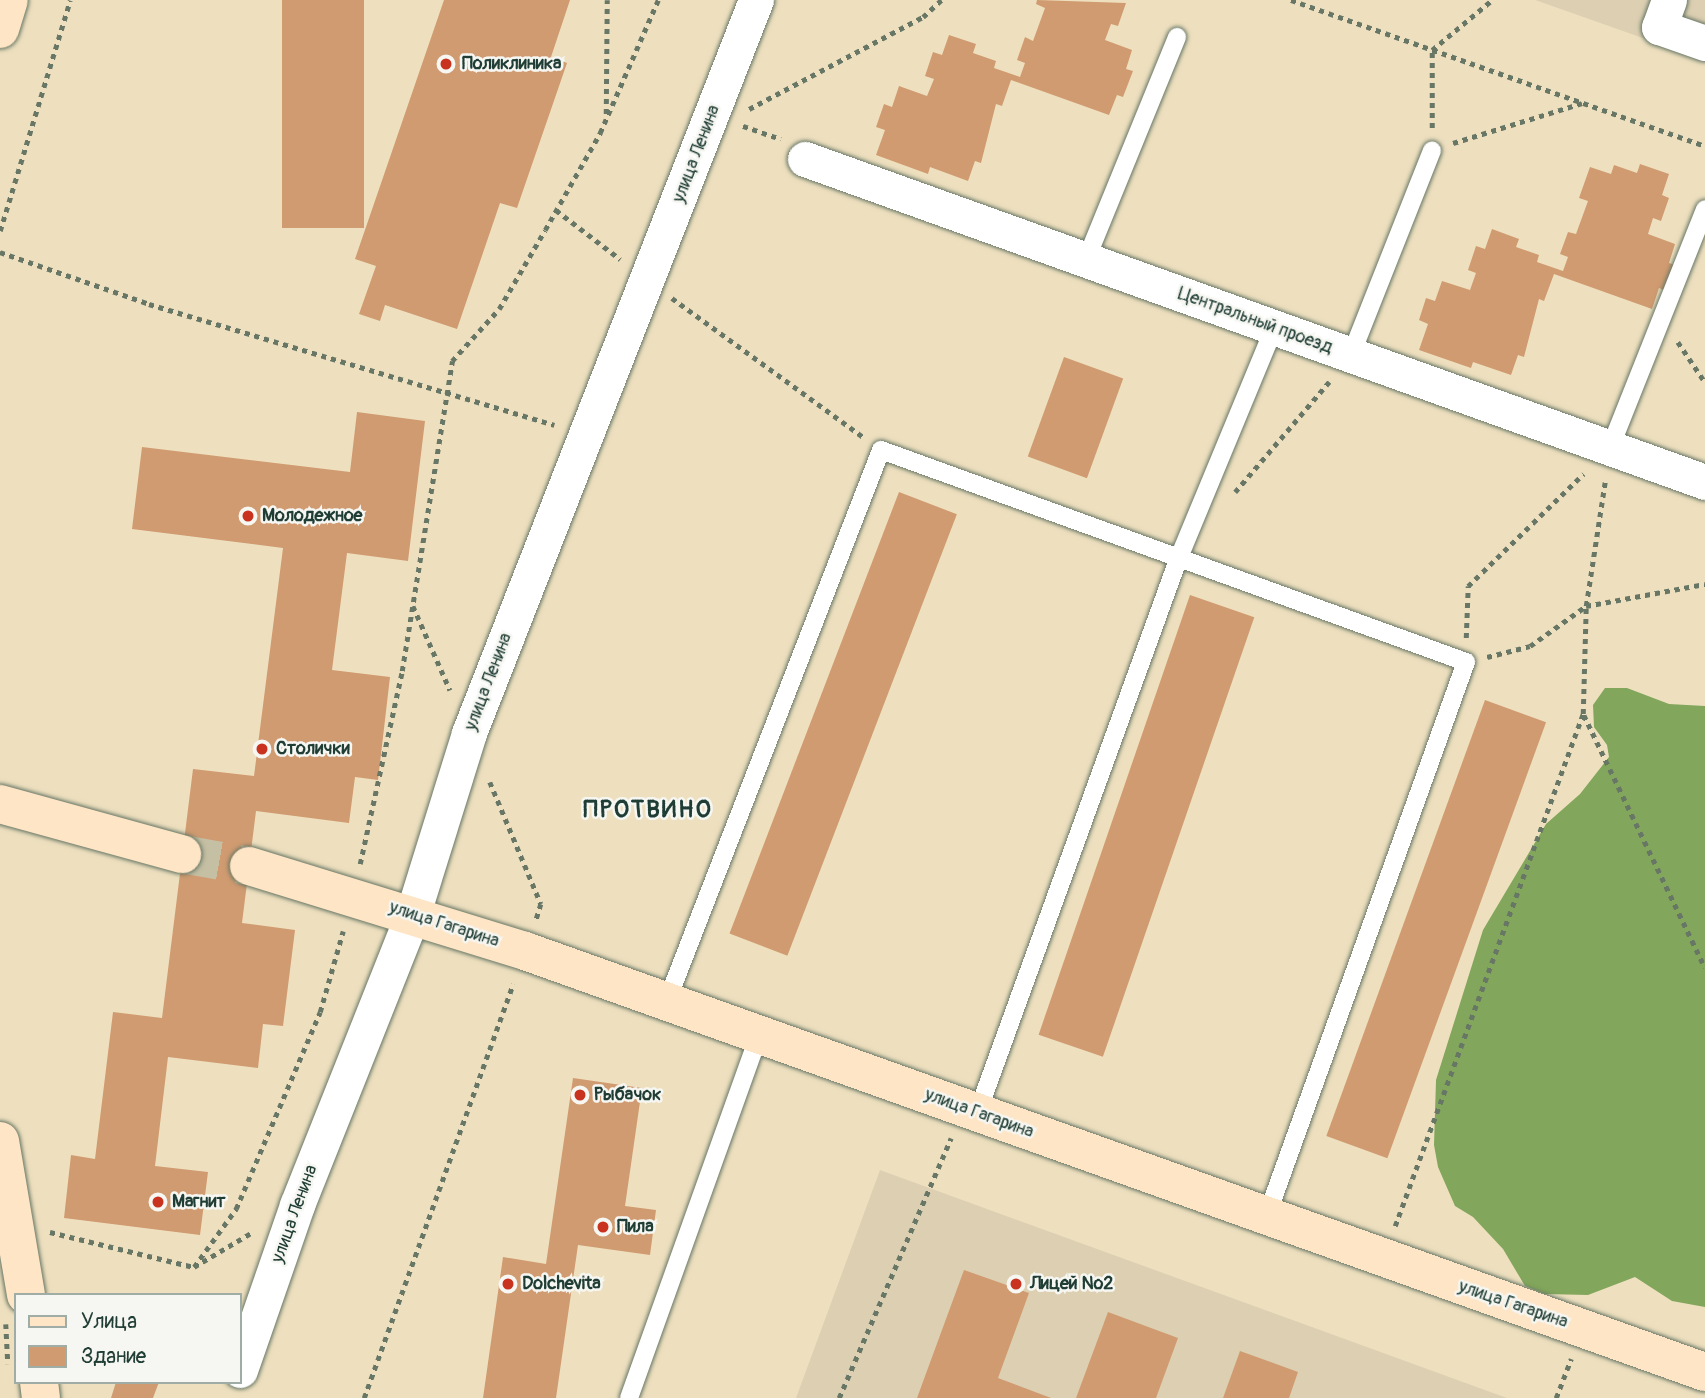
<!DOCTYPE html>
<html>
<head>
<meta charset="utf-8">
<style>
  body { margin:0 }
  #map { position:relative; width:1705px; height:1398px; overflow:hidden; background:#eee0bf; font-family:Pangolin,sans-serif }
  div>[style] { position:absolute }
  .built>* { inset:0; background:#ddd0b2 }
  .forest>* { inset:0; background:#82a65b }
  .building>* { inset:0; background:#d09b70; transform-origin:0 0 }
  .secondary-tunnel>* { height:38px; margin-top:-19px; transform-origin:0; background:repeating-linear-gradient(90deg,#c5bfa3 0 38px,transparent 0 57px) }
  .path>* { height:4.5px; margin-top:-2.25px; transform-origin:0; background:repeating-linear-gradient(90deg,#677665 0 5px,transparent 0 10px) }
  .roads { filter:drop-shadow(0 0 2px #677665) drop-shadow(0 0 2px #677665) }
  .lane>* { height:18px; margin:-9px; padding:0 9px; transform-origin:9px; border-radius:9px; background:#fff }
  .street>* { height:35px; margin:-17.5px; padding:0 17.5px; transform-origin:17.5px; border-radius:17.5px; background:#fff }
  .secondary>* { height:38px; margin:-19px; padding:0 19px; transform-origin:19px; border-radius:19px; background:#fee5c5 }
  .dots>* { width:19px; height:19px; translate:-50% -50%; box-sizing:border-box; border:4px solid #f6f6f2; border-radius:50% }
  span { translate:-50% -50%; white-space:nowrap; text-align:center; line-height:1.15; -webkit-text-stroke:5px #f6f6f2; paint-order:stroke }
  .poi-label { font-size:18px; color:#1f3d34; font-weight:700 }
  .left { translate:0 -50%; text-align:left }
  .street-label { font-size:18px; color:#1f3d34 }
  .district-label { font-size:24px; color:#1f3d34; font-weight:700; letter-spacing:2px }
  .legend { position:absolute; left:14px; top:1293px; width:228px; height:91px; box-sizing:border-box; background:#f6f6f2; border:2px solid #a0aca6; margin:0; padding:9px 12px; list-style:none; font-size:21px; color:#1f3d34 }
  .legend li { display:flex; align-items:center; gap:14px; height:35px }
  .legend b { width:35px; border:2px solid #a0aca6 }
</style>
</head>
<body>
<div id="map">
  <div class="built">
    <div style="clip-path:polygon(1535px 0,1705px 0,1705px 60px)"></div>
    <div style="clip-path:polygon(880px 1170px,1507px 1398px,796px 1398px)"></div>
  </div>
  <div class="forest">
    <div style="clip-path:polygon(1605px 688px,1627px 688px,1669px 704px,1705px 706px,1705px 1307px,1672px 1301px,1635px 1277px,1588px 1295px,1545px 1294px,1525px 1286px,1503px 1249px,1473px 1217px,1455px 1206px,1438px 1167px,1434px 1145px,1436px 1080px,1483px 930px,1546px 824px,1580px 794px,1609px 757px,1607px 745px,1594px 727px,1593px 705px)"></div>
  </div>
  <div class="building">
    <div style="left:282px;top:0;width:82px;height:228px"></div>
    <div style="clip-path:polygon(444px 0,570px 0,551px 57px,567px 63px,517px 208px,500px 203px,457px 329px,385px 305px,380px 321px,359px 314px,376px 266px,355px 259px)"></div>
    <div style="clip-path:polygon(1037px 0,1126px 3px,1118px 26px,1111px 24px,1105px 40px,1132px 50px,1126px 69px,1133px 71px,1123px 97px,1117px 95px,1109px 115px,1011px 80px,1002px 106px,996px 104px,981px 163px,975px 161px,968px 181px,930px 167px,928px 174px,876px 155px,885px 130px,876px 127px,884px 104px,892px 107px,899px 86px,927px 96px,934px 79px,925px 76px,933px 52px,942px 55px,949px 35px,976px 44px,973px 53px,996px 61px,994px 68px,1020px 77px,1025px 63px,1017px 60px,1025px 37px,1033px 41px,1045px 8px,1036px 4px)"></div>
    <div style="clip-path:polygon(1640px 164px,1669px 174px,1662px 195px,1669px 198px,1661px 221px,1653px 218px,1648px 234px,1675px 244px,1669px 263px,1675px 265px,1666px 291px,1659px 288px,1652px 309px,1554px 274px,1544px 301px,1539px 299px,1524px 357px,1518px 355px,1511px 375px,1473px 362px,1471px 368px,1419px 350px,1428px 324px,1419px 320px,1426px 298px,1435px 301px,1442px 281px,1470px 290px,1476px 273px,1468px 270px,1476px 246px,1485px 249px,1492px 229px,1519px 239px,1516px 247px,1539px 255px,1537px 262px,1563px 271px,1568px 257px,1560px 254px,1568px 232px,1576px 234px,1588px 201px,1579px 198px,1590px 167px,1611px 174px,1614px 165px,1637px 173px)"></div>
    <div style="left:1064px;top:357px;width:63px;height:106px;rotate:20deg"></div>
    <div style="clip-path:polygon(357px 412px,425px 421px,408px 561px,347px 553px,332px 670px,390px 677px,378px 780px,355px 777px,349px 823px,256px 811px,242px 923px,295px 930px,283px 1026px,263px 1024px,258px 1068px,168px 1057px,155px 1166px,208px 1172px,200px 1235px,64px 1218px,71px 1155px,95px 1159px,113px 1012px,162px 1018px,193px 769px,254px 776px,283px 548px,132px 529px,142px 447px,350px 472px)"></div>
    <div style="left:899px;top:492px;width:62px;height:473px;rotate:21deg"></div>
    <div style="left:1190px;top:595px;width:68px;height:465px;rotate:19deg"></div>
    <div style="left:1485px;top:700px;width:65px;height:464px;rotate:20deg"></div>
    <div style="clip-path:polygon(573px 1078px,642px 1088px,625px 1206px,656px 1210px,650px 1255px,578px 1245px,556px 1398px,483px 1398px,503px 1257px,546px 1264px)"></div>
    <div style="clip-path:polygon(964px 1270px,1029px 1293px,998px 1378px,1051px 1398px,917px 1398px)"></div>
    <div style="clip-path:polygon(1108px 1312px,1178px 1338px,1156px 1398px,1076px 1398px)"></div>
    <div style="clip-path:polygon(1240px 1351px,1298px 1372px,1289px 1398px,1223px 1398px)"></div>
    <div style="clip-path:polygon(116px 1382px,159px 1382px,153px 1398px,111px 1398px)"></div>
  </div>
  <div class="secondary-tunnel">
    <div style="left:182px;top:854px;width:68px;rotate:10.2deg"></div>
  </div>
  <div class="path">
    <div style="left:1291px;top:0;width:439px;rotate:19.4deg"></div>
    <div style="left:749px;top:109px;width:197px;rotate:-27.9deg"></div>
    <div style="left:923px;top:17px;width:25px;rotate:-43deg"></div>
    <div style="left:606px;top:114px;width:114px;rotate:-89.5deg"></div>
    <div style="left:743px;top:126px;width:40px;rotate:18.9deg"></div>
    <div style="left:1432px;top:128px;width:78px;rotate:-90deg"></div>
    <div style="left:1432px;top:50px;width:78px;rotate:-39.8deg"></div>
    <div style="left:1453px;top:143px;width:135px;rotate:-17.2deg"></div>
    <div style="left:556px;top:210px;width:81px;rotate:37.4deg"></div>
    <div style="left:0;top:231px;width:241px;rotate:-73.1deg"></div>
    <div style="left:0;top:252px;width:158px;rotate:19.2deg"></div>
    <div style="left:149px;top:304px;width:423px;rotate:16.6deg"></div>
    <div style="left:672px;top:298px;width:236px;rotate:36deg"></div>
    <div style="left:1678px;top:342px;width:48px;rotate:56deg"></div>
    <div style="left:1235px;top:492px;width:145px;rotate:-49.5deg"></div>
    <div style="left:413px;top:606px;width:92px;rotate:66.2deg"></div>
    <div style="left:1466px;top:638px;width:52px;rotate:-87.8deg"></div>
    <div style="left:1468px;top:586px;width:161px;rotate:-44.2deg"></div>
    <div style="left:1487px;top:657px;width:44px;rotate:-14.3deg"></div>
    <div style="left:1530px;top:646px;width:69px;rotate:-35.5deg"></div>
    <div style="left:1586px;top:606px;width:121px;rotate:-10.5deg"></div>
    <div style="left:1584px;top:715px;width:280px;rotate:64.4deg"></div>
    <div style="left:490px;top:782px;width:132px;rotate:67.3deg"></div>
    <div style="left:541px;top:904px;width:17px;rotate:107deg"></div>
    <div style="left:360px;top:864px;width:198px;rotate:-77.7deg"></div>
    <div style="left:402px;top:671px;width:314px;rotate:-80.8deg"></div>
    <div style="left:452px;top:361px;width:70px;rotate:-47.9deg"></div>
    <div style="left:499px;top:309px;width:91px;rotate:-59.8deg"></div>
    <div style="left:545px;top:230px;width:112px;rotate:-60.4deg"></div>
    <div style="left:600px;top:133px;width:145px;rotate:-66.4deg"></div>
    <div style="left:1395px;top:1226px;width:545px;rotate:-69.84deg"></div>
    <div style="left:1583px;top:714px;width:108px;rotate:-88.4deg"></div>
    <div style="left:1586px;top:606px;width:125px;rotate:-81.3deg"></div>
    <div style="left:50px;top:1232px;width:148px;rotate:13.7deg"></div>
    <div style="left:194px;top:1267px;width:66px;rotate:-30.8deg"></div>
    <div style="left:194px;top:1267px;width:72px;rotate:-54.1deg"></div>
    <div style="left:236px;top:1209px;width:214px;rotate:-66.9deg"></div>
    <div style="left:320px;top:1012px;width:84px;rotate:-74.1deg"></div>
    <div style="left:6px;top:1324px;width:40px;rotate:87.1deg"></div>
    <div style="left:364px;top:1398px;width:440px;rotate:-70.2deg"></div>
    <div style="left:839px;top:1398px;width:283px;rotate:-66.7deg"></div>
    <div style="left:1556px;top:1398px;width:42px;rotate:-69deg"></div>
  </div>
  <div class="roads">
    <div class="lane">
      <div style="left:1086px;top:260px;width:241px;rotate:-67.8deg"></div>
      <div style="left:1351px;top:355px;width:220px;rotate:-68.4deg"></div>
      <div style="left:1610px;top:448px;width:257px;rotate:-68.3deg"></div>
      <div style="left:667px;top:1001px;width:591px;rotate:-68.77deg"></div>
      <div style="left:881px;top:450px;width:622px;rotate:19.92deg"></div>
      <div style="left:1466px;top:662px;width:591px;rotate:109.78deg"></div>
      <div style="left:977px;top:1114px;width:589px;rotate:-70.06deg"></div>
      <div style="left:1178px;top:560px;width:251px;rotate:-67.5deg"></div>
      <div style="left:629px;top:1398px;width:387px;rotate:-70.3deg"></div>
    </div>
    <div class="street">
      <div style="left:1669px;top:0;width:29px;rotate:110deg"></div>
      <div style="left:1659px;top:27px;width:49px;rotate:19.2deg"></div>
      <div style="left:805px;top:159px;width:956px;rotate:19.74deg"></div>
      <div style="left:240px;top:1370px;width:175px;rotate:-70.9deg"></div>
      <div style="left:297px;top:1205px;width:314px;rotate:-68.3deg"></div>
      <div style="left:413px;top:913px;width:189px;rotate:-72.7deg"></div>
      <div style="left:469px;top:733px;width:787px;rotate:-68.62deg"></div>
    </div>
    <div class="secondary">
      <div style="left:0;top:29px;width:30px;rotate:-73deg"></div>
      <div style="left:0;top:804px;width:189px;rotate:15.4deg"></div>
      <div style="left:249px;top:866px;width:289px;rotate:17.1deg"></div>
      <div style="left:525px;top:951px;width:1253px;rotate:19.64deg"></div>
      <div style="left:0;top:1141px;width:156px;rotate:80.4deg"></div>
      <div style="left:39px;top:1382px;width:16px;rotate:83deg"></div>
    </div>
  </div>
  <div class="dots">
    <div style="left:446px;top:64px;background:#c8321e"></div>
    <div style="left:248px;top:516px;background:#c8321e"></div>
    <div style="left:262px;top:749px;background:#c8321e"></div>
    <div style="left:580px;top:1095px;background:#c8321e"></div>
    <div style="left:158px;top:1202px;background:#c8321e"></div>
    <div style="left:603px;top:1227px;background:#c8321e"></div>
    <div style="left:508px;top:1284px;background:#c8321e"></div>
    <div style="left:1016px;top:1284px;background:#c8321e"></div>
  </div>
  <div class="poi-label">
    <span class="left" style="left:462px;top:64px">Поликлиника</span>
    <span class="left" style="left:262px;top:516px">Молодежное</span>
    <span class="left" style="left:276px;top:749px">Столички</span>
    <span class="left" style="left:594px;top:1095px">Рыбачок</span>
    <span class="left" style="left:172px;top:1202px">Магнит</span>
    <span class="left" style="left:617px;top:1227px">Пила</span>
    <span class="left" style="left:522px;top:1284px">Dolchevita</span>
    <span class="left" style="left:1030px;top:1284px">Лицей №2</span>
  </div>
  <div class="street-label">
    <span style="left:697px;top:154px;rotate:-69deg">улица Ленина</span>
    <span style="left:1255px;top:321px;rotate:20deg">Центральный проезд</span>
    <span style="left:489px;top:682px;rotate:-69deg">улица Ленина</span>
    <span style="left:444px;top:925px;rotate:18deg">улица Гагарина</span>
    <span style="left:979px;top:1114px;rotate:20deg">улица Гагарина</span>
    <span style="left:295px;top:1214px;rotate:-70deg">улица Ленина</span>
    <span style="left:1513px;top:1305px;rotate:19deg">улица Гагарина</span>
  </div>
  <div class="district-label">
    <span style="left:648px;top:810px">ПРОТВИНО</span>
  </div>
  <ul class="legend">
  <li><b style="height:9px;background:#fee5c5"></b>Улица</li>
  <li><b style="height:19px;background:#d09b70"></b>Здание</li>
  </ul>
</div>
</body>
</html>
